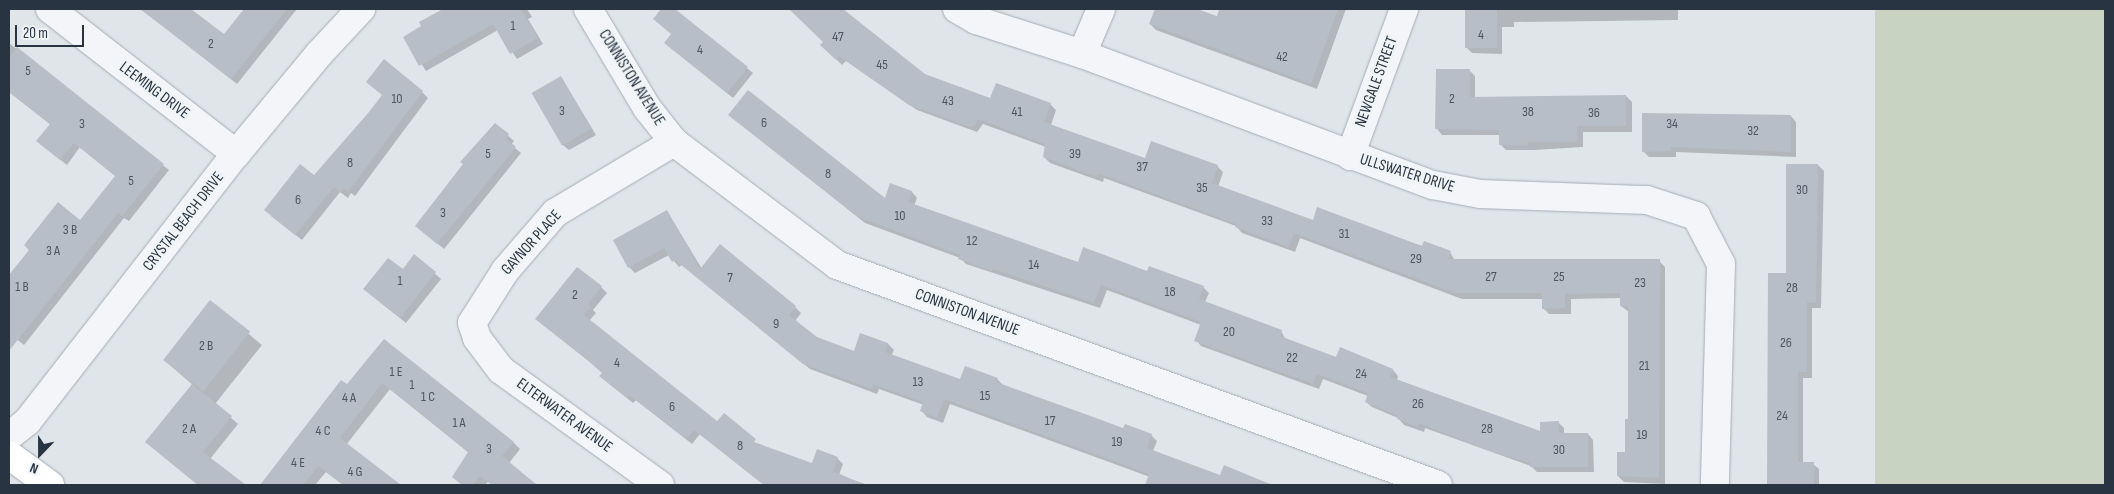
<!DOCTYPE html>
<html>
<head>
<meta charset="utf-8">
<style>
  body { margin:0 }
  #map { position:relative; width:2114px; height:494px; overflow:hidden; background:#e0e5ea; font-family:"Sofia Sans Condensed",sans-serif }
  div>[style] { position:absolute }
  .green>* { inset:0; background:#c8d4c1; transform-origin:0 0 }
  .shadow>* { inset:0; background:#0003 }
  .building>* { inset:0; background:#b7bec7; transform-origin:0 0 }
  .roads { filter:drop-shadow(0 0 1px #a5acb4) drop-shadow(0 0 1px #a5acb4) }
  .minor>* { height:28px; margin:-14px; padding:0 14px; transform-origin:14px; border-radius:14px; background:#f3f5f8 }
  .major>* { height:28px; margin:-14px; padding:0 14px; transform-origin:14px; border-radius:14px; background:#fff }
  span { translate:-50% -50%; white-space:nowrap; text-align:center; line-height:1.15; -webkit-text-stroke:5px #f0f4f7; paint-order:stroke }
  .number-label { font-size:14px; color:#4c5663 }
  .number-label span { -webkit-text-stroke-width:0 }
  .street-label { font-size:16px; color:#283442 }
  .frame { position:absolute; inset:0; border:10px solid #283442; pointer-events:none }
  .north { position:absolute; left:15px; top:429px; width:50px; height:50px; -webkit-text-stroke:4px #f0f4f7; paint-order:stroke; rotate:202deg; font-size:14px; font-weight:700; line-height:20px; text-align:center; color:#283442 }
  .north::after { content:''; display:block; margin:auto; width:18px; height:22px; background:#283442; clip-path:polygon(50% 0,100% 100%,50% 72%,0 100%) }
  .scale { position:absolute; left:15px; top:25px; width:69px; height:22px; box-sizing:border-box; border:2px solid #283442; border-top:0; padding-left:6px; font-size:15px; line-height:18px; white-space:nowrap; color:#283442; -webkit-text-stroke:4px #f0f4f7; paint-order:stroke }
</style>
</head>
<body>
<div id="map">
  <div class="green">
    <div style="left:1875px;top:9px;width:230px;height:476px"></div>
  </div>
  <div class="shadow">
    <div style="clip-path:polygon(141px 9px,189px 9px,224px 36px,246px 9px,297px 9px,237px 84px)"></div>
    <div style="clip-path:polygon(455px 9px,527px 9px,532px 17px,528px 19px,543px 44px,517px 59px,498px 30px,426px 71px,404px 37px)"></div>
    <div style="clip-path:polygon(663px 9px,673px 9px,753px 73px,733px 98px,671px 48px,672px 34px,655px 19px)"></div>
    <div style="clip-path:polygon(791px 9px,842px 9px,924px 75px,991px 100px,1050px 104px,1056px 110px,1051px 125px,1145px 160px,1217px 166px,1223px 172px,1218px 187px,1313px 222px,1450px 252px,1455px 261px,1659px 261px,1665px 267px,1665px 484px,1624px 482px,1618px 476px,1627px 453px,1629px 420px,1629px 312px,1621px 306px,1621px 298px,1571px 299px,1571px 314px,1549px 314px,1543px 308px,1543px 299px,1462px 299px,1300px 238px,1295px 252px,1242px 233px,1236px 226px,1104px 178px,1103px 182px,1050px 163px,1044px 157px,1046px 147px,983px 124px,977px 132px,917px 110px,846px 61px,842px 65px,822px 45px,825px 42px)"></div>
    <div style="clip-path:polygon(1156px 9px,1197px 9px,1278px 40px,1290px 9px,1346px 9px,1317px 89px,1156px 30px,1150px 24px)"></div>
    <div style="clip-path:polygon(1466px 9px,1762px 9px,1762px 10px,1678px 10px,1678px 20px,1514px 22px,1514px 27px,1502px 27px,1502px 54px,1472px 53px,1466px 47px)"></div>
    <div style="clip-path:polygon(9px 43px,169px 170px,129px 221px,124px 218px,24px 345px,9px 333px,9px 277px,30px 250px,80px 222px,116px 176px,80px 147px,67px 165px,44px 147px,51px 125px,9px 92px)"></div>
    <div style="clip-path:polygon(1469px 70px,1475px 76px,1475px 98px,1626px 96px,1632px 102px,1632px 132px,1583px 132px,1583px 147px,1534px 150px,1506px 150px,1500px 144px,1500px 135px,1442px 135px,1437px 129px)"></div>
    <div style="clip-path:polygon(561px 77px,596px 135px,569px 150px,563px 145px)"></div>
    <div style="clip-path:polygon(422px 92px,428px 98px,355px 196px,351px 193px,348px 198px,340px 192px,302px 240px,271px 216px,314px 177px)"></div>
    <div style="clip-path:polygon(1791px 116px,1796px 122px,1796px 157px,1676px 152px,1676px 157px,1649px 157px,1643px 151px)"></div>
    <div style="clip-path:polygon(736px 120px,885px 200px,912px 192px,917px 198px,914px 206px,1079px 263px,1148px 272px,1203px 287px,1209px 293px,1205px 302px,1281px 331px,1286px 340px,1337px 358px,1393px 370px,1398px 376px,1397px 380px,1542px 432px,1558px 422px,1564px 428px,1564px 434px,1588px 434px,1593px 440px,1594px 472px,1537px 472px,1531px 466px,1425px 428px,1424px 432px,1404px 425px,1398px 418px,1372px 407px,1366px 402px,1368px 396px,1323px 379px,1319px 389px,1201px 346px,1196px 340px,1201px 325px,1107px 290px,1100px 308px,966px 264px,960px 258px,865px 223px)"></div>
    <div style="clip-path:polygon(495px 124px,514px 141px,511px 145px,521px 153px,444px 249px,416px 226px)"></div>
    <div style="clip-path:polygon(1818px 165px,1824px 171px,1821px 308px,1812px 308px,1812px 378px,1803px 378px,1803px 463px,1813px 464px,1819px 469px,1819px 485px,1769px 485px,1769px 274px,1788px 274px)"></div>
    <div style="clip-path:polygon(667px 211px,702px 269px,720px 246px,795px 307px,801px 313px,795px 321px,817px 338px,854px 352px,861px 334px,888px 344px,894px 350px,891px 356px,961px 381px,997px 379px,1004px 386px,1124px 430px,1151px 435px,1157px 441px,1153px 451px,1221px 477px,1225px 467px,1273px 485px,1149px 485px,1150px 477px,950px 404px,943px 423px,927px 417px,922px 411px,924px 405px,879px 389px,877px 394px,810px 369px,682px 265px,679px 267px,669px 255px,635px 273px,629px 267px,614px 241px)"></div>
    <div style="clip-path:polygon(415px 256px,441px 279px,406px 323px,371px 295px,403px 271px)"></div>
    <div style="clip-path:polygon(601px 287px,607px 293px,593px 310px,596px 313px,589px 321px,717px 422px,761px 446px,813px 465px,837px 458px,843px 464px,839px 475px,868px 485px,764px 485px,700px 434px,692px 444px,636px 400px,633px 403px,607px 382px,603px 373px,591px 363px,543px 325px)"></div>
    <div style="clip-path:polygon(210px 302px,262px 345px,215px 404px,238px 424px,210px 459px,244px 485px,198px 485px,146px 442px,193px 385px,164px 360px)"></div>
    <div style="clip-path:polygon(384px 340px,513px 442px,520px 449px,509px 463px,537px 485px,492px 485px,488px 482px,485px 485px,462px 485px,454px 477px,469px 453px,390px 389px,346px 445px,399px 485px,343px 485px,326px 472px,315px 485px,261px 485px,341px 381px,348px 386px)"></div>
  </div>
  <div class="building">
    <div style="clip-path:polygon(140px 9px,191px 9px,224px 34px,244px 9px,287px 9px,231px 79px)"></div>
    <div style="clip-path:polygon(443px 9px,521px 9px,538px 38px,510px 54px,493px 24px,419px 66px,403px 37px,421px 26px,419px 22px)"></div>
    <div style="clip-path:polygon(661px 9px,675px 9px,748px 67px,727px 93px,664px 43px,671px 34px,653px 19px)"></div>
    <div style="clip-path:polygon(789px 9px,843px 9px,925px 74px,990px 98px,996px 83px,1051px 103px,1044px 122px,1145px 158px,1151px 141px,1218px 165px,1212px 183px,1313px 220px,1317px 207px,1422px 246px,1424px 241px,1451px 251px,1448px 259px,1660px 259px,1659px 478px,1617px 476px,1617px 452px,1625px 452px,1625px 419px,1628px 419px,1628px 306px,1620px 306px,1620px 293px,1565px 294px,1565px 308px,1542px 309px,1542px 293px,1455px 293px,1294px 233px,1289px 247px,1235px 227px,1236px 224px,1098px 173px,1097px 177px,1043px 157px,1045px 144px,978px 119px,975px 125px,970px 127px,909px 105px,839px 56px,836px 60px,820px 45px,823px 42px)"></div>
    <div style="clip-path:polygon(1155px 9px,1196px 9px,1217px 16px,1219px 9px,1338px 9px,1311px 84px,1149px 24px)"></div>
    <div style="left:1465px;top:9px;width:32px;height:39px"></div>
    <div style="clip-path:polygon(17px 47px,164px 164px,122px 216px,118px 213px,9px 351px,9px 275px,29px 250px,24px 245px,58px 202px,80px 220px,115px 176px,74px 143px,60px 160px,36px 141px,50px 124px,9px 92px,9px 58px)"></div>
    <div style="clip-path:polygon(384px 59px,423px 91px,348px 192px,344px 188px,341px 193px,334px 187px,295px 235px,264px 210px,300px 164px,314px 175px,369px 112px,382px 95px,366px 82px)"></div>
    <div style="clip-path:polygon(1436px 69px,1470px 69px,1470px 97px,1626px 95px,1626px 126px,1577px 126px,1577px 142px,1528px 142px,1528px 145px,1499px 145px,1499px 130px,1435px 129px)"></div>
    <div style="left:561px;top:76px;width:61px;height:34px;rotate:60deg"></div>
    <div style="clip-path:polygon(748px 90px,885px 198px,890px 183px,912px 191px,908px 202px,1078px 262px,1083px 247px,1147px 271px,1149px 266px,1204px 286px,1199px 299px,1282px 330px,1280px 336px,1336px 357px,1340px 347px,1393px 369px,1390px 377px,1540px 431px,1540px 422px,1559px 421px,1559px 433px,1588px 433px,1588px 467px,1530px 467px,1530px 463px,1495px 453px,1419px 423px,1418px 427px,1397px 419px,1398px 416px,1365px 402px,1368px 393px,1317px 374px,1313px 384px,1194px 341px,1201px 322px,1128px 295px,1101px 285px,1094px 303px,993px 269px,992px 271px,958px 259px,960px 255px,858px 217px,728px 115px)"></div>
    <div style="clip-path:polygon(1642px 113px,1791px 115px,1791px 152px,1671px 147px,1671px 151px,1642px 152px)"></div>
    <div style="clip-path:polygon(495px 123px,509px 134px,506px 139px,516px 147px,437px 244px,415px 226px,463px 164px,460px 162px)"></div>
    <div style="clip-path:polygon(1786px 164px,1818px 164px,1816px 303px,1807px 302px,1807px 372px,1798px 372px,1798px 462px,1814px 462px,1814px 485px,1767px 485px,1768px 273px,1786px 273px)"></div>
    <div style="clip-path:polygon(667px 210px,700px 269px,720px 244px,796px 306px,789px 315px,817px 337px,854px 351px,860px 333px,888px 343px,885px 352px,960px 379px,965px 366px,998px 378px,996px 382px,1085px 414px,1123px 428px,1125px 424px,1152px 434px,1147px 448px,1220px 475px,1224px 465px,1272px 485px,1145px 485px,1149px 474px,944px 399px,937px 418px,920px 411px,923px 402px,873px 384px,872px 389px,803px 364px,675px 260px,672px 262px,664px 248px,628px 268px,613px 240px)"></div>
    <div style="clip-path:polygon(414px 254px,436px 272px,400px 318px,363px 289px,388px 258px,403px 269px)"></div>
    <div style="clip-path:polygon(577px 267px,602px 286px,588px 304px,591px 307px,584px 315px,717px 421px,724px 413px,756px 439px,754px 442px,812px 463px,817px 449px,838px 457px,833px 471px,865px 485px,764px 485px,694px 430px,686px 439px,629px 395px,627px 398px,599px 376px,602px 373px,584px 357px,535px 319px)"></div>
    <div style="left:210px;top:300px;width:51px;height:76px;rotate:38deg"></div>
    <div style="clip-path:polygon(384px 339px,514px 442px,502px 456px,537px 485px,492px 485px,480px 476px,473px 485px,462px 485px,452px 477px,468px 452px,382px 383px,340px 438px,401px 485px,344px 485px,318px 466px,303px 485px,260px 485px,341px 380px,347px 384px)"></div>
    <div style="clip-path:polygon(192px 384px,232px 416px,203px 452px,246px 485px,198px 485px,145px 442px)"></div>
  </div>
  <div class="roads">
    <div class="minor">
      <div style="left:50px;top:9px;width:236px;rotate:37.9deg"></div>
      <div style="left:588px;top:9px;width:115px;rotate:59.2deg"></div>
      <div style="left:647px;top:108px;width:43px;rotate:51.5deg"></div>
      <div style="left:674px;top:142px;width:204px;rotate:37deg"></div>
      <div style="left:837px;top:265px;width:640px;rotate:20.11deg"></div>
      <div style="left:957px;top:9px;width:22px;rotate:30deg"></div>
      <div style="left:976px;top:20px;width:111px;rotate:17.8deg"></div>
      <div style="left:1082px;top:54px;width:375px;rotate:20.5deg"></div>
      <div style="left:1433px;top:185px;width:48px;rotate:10.8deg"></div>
      <div style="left:1480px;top:194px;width:167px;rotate:2.1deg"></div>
      <div style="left:1647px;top:200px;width:52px;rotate:18.1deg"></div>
      <div style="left:1696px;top:216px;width:54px;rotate:62.5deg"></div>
      <div style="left:1721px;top:264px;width:221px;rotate:91.6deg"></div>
      <div style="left:1082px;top:54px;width:49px;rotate:-67.1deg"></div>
      <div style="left:1350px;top:156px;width:157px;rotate:-69.8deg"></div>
      <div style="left:9px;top:436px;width:23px;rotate:-38deg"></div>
      <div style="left:27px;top:422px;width:340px;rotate:-52.1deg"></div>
      <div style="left:236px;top:154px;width:130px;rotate:-50.3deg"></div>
      <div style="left:319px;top:54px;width:62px;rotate:-47deg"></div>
      <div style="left:660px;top:485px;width:196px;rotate:-144.1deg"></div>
      <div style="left:501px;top:370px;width:40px;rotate:-127deg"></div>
      <div style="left:477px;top:338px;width:16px;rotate:-108deg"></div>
      <div style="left:472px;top:323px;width:62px;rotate:-57.6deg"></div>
      <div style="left:505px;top:271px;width:77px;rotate:-49.2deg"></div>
      <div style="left:555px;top:213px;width:139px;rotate:-30.8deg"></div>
    </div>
    <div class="major">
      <div style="left:9px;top:455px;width:51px;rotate:36.2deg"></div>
    </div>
  </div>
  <div class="number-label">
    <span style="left:513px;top:26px">1</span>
    <span style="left:1481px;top:35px">4</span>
    <span style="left:838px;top:37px">47</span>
    <span style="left:211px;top:44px">2</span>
    <span style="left:700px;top:50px">4</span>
    <span style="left:1282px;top:57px">42</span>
    <span style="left:882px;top:65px">45</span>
    <span style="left:28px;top:71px">5</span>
    <span style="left:397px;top:99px">10</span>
    <span style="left:1452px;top:99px">2</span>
    <span style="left:948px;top:101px">43</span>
    <span style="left:562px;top:111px">3</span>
    <span style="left:1017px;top:112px">41</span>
    <span style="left:1528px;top:112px">38</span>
    <span style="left:1594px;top:113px">36</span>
    <span style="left:764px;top:123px">6</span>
    <span style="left:82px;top:124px">3</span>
    <span style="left:1672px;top:124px">34</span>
    <span style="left:1753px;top:131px">32</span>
    <span style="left:488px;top:154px">5</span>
    <span style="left:1075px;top:154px">39</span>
    <span style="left:350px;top:163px">8</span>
    <span style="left:1142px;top:167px">37</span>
    <span style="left:828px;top:174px">8</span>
    <span style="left:131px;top:181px">5</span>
    <span style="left:1202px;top:188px">35</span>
    <span style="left:1802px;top:190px">30</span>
    <span style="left:298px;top:200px">6</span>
    <span style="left:443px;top:213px">3</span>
    <span style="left:900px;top:216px">10</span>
    <span style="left:1267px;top:221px">33</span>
    <span style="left:70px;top:230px">3 B</span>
    <span style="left:1344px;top:234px">31</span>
    <span style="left:972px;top:241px">12</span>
    <span style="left:53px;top:251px">3 A</span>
    <span style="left:1416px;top:259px">29</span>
    <span style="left:1034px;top:265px">14</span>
    <span style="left:1491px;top:277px">27</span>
    <span style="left:1559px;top:277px">25</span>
    <span style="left:730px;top:278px">7</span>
    <span style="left:400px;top:281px">1</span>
    <span style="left:1640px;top:283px">23</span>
    <span style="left:22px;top:287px">1 B</span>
    <span style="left:1792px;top:288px">28</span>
    <span style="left:1170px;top:292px">18</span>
    <span style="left:575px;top:295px">2</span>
    <span style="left:776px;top:324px">9</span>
    <span style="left:1229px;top:332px">20</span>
    <span style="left:1786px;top:343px">26</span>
    <span style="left:206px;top:346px">2 B</span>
    <span style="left:1292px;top:358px">22</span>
    <span style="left:617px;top:363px">4</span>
    <span style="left:1644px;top:366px">21</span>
    <span style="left:396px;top:372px">1 E</span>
    <span style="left:1361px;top:374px">24</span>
    <span style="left:918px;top:382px">13</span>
    <span style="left:412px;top:385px">1</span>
    <span style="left:985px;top:396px">15</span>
    <span style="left:428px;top:397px">1 C</span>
    <span style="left:349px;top:398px">4 A</span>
    <span style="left:1418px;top:404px">26</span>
    <span style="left:672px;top:407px">6</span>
    <span style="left:1782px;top:416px">24</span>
    <span style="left:1050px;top:421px">17</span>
    <span style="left:459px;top:423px">1 A</span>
    <span style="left:189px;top:429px">2 A</span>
    <span style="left:1487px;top:429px">28</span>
    <span style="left:323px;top:431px">4 C</span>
    <span style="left:1642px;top:435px">19</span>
    <span style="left:1117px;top:442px">19</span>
    <span style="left:740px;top:446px">8</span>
    <span style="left:489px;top:449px">3</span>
    <span style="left:1559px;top:450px">30</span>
    <span style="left:298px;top:463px">4 E</span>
    <span style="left:355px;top:472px">4 G</span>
  </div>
  <div class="street-label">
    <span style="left:631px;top:78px;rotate:58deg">CONNISTON AVENUE</span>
    <span style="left:1377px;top:82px;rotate:-70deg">NEWGALE STREET</span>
    <span style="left:154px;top:91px;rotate:37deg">LEEMING DRIVE</span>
    <span style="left:1407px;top:174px;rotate:17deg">ULLSWATER DRIVE</span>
    <span style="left:184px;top:222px;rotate:-52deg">CRYSTAL BEACH DRIVE</span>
    <span style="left:532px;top:243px;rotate:-48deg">GAYNOR PLACE</span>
    <span style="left:967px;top:313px;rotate:20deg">CONNISTON AVENUE</span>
    <span style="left:564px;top:416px;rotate:36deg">ELTERWATER AVENUE</span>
  </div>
  <div class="frame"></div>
  <div class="north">N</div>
  <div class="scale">20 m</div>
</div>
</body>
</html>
